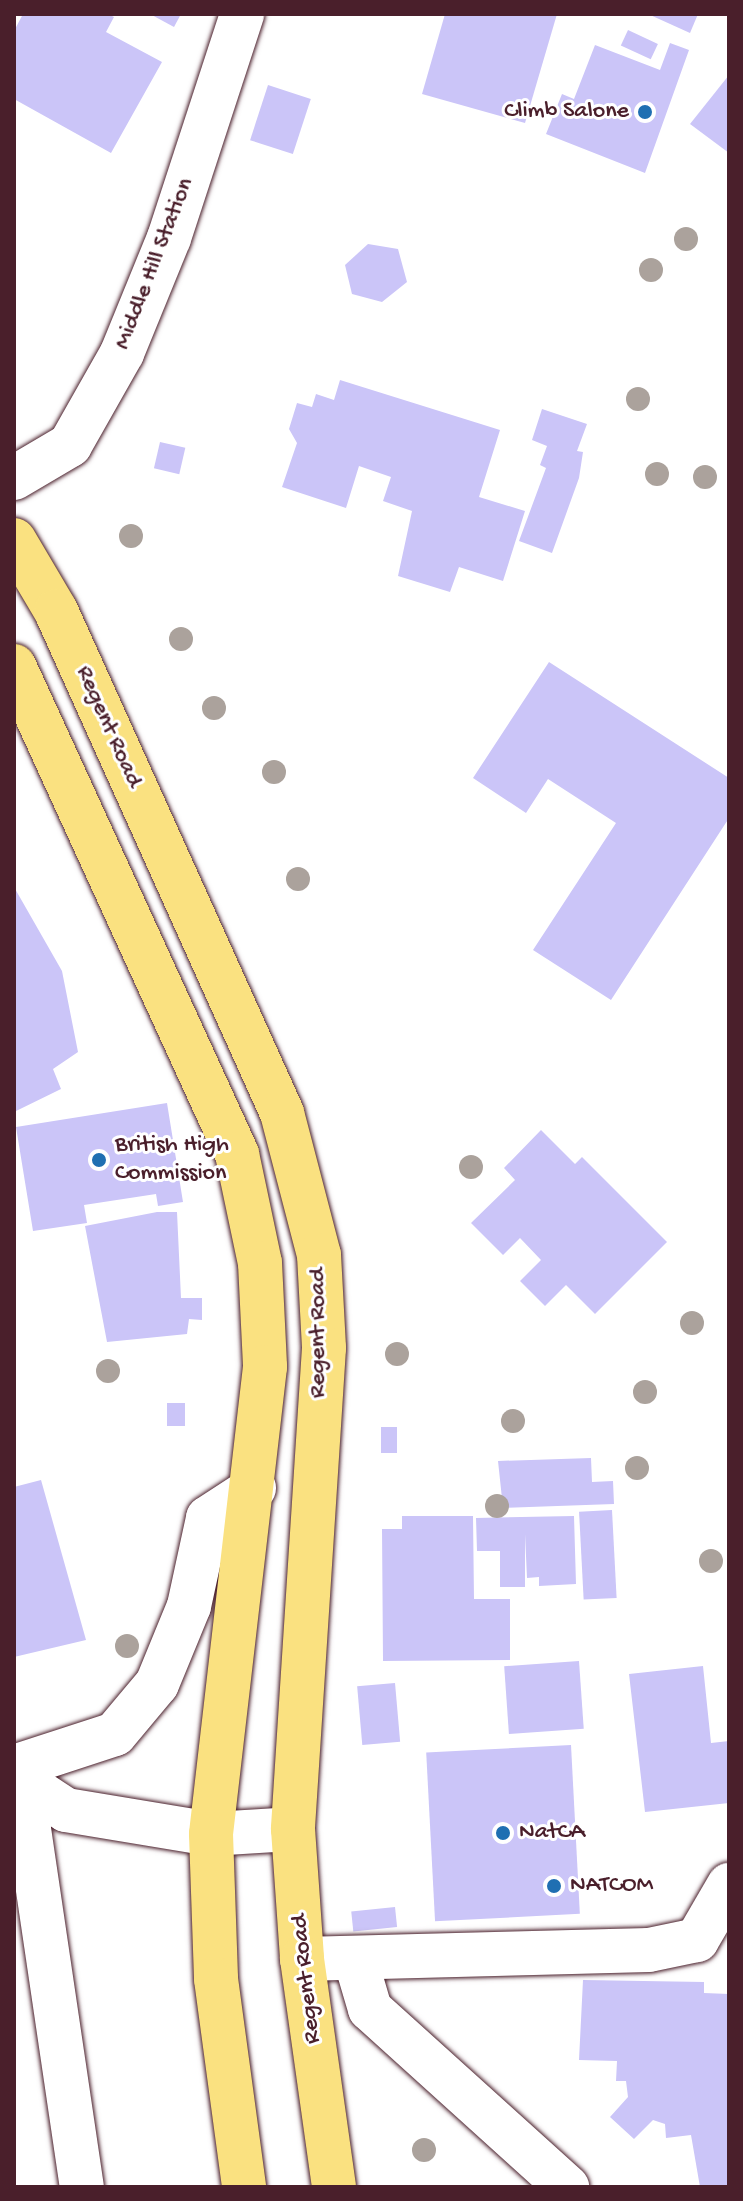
<!DOCTYPE html>
<html>
<head>
<meta charset="utf-8">
<style>
  body { margin:0 }
  #map { position:relative; width:743px; height:2201px; overflow:hidden; background:#fff; font-family:"Gochi Hand",sans-serif }
  div>[style] { position:absolute }
  .building>* { inset:0; background:#cbc5f8; transform-origin:0 0 }
  .roads { filter:drop-shadow(0 0 2px #4a1f2b) drop-shadow(0 0 2px #4a1f2b) }
  .street>* { height:44px; margin:-22px; padding:0 22px; transform-origin:22px; border-radius:22px; background:#fff }
  .primary>* { height:44px; margin:-22px; padding:0 22px; transform-origin:22px; border-radius:22px; background:#fae180 }
  .trees>* { width:24px; height:24px; margin:-12px; border-radius:50%; background:#aba29c }
  .dots>* { width:22px; height:22px; translate:-50% -50%; box-sizing:border-box; border:4px solid #fff; border-radius:50% }
  span { translate:-50% -50%; white-space:nowrap; text-align:center; line-height:1.15; -webkit-text-stroke:6px #fff; paint-order:stroke }
  .poi-label { font-size:24px; color:#4a1f2b }
  .right { translate:-100% -50%; text-align:right }
  .left { translate:0 -50%; text-align:left }
  .street-label { font-size:24px; color:#4a1f2b }
  .frame { position:absolute; inset:0; border:16px solid #4a1f2b; pointer-events:none }
</style>
</head>
<body>
<div id="map">
  <div class="building">
    <div style="clip-path:polygon(23px 14px,108px 14px,114px 17px,106px 32px,162px 62px,111px 153px,14px 99px,14px 31px)"></div>
    <div style="clip-path:polygon(150px 14px,181px 14px,174px 27px)"></div>
    <div style="clip-path:polygon(445px 14px,557px 14px,525px 123px,422px 94px)"></div>
    <div style="clip-path:polygon(648px 14px,698px 14px,690px 33px)"></div>
    <div style="left:628px;top:30px;width:33px;height:17px;rotate:25deg"></div>
    <div style="clip-path:polygon(670px 43px,689px 50px,645px 173px,546px 134px,562px 94px,574px 99px,595px 45px,660px 70px)"></div>
    <div style="clip-path:polygon(729px 75px,729px 153px,690px 124px)"></div>
    <div style="left:268px;top:85px;width:45px;height:58px;rotate:18deg"></div>
    <div style="clip-path:polygon(368px 244px,398px 249px,407px 282px,382px 302px,352px 294px,345px 265px)"></div>
    <div style="clip-path:polygon(340px 380px,500px 430px,479px 497px,525px 511px,503px 581px,459px 567px,450px 592px,398px 576px,412px 511px,383px 501px,391px 477px,359px 466px,346px 508px,282px 487px,297px 443px,289px 429px,297px 403px,312px 407px,316px 394px,334px 400px)"></div>
    <div style="clip-path:polygon(542px 409px,587px 424px,577px 451px,583px 452px,579px 478px,552px 553px,519px 541px,546px 468px,540px 465px,547px 446px,532px 440px)"></div>
    <div style="left:160px;top:442px;width:26px;height:27px;rotate:13deg"></div>
    <div style="clip-path:polygon(549px 662px,729px 778px,729px 818px,611px 1000px,533px 950px,616px 823px,548px 779px,526px 813px,473px 778px)"></div>
    <div style="clip-path:polygon(14px 887px,62px 971px,78px 1052px,53px 1069px,61px 1089px,14px 1112px)"></div>
    <div style="clip-path:polygon(167px 1103px,183px 1202px,158px 1206px,156px 1194px,84px 1205px,87px 1223px,33px 1231px,16px 1127px)"></div>
    <div style="clip-path:polygon(541px 1130px,575px 1164px,582px 1157px,667px 1242px,595px 1314px,566px 1285px,545px 1306px,520px 1281px,541px 1260px,520px 1238px,503px 1255px,471px 1223px,515px 1180px,504px 1168px)"></div>
    <div style="clip-path:polygon(157px 1212px,177px 1212px,181px 1298px,202px 1298px,202px 1320px,189px 1319px,187px 1334px,107px 1342px,85px 1226px)"></div>
    <div style="left:167px;top:1403px;width:18px;height:23px"></div>
    <div style="left:381px;top:1427px;width:16px;height:26px"></div>
    <div style="clip-path:polygon(591px 1458px,592px 1482px,613px 1481px,614px 1504px,503px 1508px,498px 1461px)"></div>
    <div style="clip-path:polygon(41px 1480px,86px 1640px,14px 1657px,14px 1487px)"></div>
    <div style="left:612px;top:1510px;width:88px;height:33px;rotate:87deg"></div>
    <div style="clip-path:polygon(402px 1516px,473px 1516px,474px 1599px,510px 1599px,510px 1660px,383px 1661px,382px 1529px,402px 1529px)"></div>
    <div style="clip-path:polygon(574px 1516px,576px 1584px,539px 1586px,539px 1577px,527px 1578px,525px 1534px,525px 1587px,500px 1587px,500px 1551px,477px 1551px,476px 1518px)"></div>
    <div style="left:579px;top:1661px;width:68px;height:75px;rotate:86deg"></div>
    <div style="clip-path:polygon(703px 1666px,711px 1743px,729px 1741px,729px 1803px,645px 1812px,629px 1674px)"></div>
    <div style="left:395px;top:1683px;width:59px;height:38px;rotate:85deg"></div>
    <div style="left:571px;top:1745px;width:169px;height:145px;rotate:87deg"></div>
    <div style="left:395px;top:1907px;width:20px;height:44px;rotate:84deg"></div>
    <div style="clip-path:polygon(583px 1980px,704px 1982px,704px 1993px,729px 1994px,729px 2185px,700px 2187px,691px 2135px,666px 2138px,665px 2124px,653px 2120px,634px 2139px,610px 2117px,628px 2097px,626px 2081px,616px 2081px,617px 2061px,579px 2060px)"></div>
  </div>
  <div class="roads">
    <div class="street">
      <div style="left:14px;top:478px;width:65px;rotate:-30.5deg"></div>
      <div style="left:70px;top:445px;width:106px;rotate:-60.5deg"></div>
      <div style="left:122px;top:353px;width:124px;rotate:-67.8deg"></div>
      <div style="left:169px;top:238px;width:236px;rotate:-71.9deg"></div>
      <div style="left:14px;top:1767px;width:106px;rotate:-18.1deg"></div>
      <div style="left:115px;top:1734px;width:65px;rotate:-50deg"></div>
      <div style="left:157px;top:1684px;width:84px;rotate:-67.7deg"></div>
      <div style="left:189px;top:1606px;width:90px;rotate:-77.8deg"></div>
      <div style="left:208px;top:1518px;width:55px;rotate:-33.1deg"></div>
      <div style="left:14px;top:1776px;width:62px;rotate:33.2deg"></div>
      <div style="left:66px;top:1810px;width:147px;rotate:9.4deg"></div>
      <div style="left:211px;top:1834px;width:82px;rotate:-3.5deg"></div>
      <div style="left:14px;top:1792px;width:40px;rotate:68deg"></div>
      <div style="left:29px;top:1829px;width:362px;rotate:81.6deg"></div>
      <div style="left:355px;top:1958px;width:53px;rotate:73.6deg"></div>
      <div style="left:370px;top:2009px;width:266px;rotate:42.1deg"></div>
      <div style="left:302px;top:1959px;width:347px;rotate:-1.5deg"></div>
      <div style="left:649px;top:1950px;width:49px;rotate:-11.8deg"></div>
      <div style="left:697px;top:1940px;width:64px;rotate:-59.8deg"></div>
    </div>
    <div class="primary">
      <div style="left:14px;top:540px;width:82px;rotate:59.4deg"></div>
      <div style="left:56px;top:611px;width:551px;rotate:65.76deg"></div>
      <div style="left:282px;top:1113px;width:147px;rotate:75.4deg"></div>
      <div style="left:319px;top:1255px;width:93px;rotate:86.9deg"></div>
      <div style="left:324px;top:1348px;width:482px;rotate:93.7deg"></div>
      <div style="left:293px;top:1829px;width:130px;rotate:86deg"></div>
      <div style="left:302px;top:1959px;width:230px;rotate:82deg"></div>
      <div style="left:14px;top:666px;width:537px;rotate:65.44deg"></div>
      <div style="left:237px;top:1154px;width:111px;rotate:78.1deg"></div>
      <div style="left:260px;top:1263px;width:104px;rotate:87.2deg"></div>
      <div style="left:265px;top:1367px;width:470px;rotate:96.6deg"></div>
      <div style="left:211px;top:1834px;width:145px;rotate:88deg"></div>
      <div style="left:216px;top:1979px;width:210px;rotate:82.3deg"></div>
    </div>
  </div>
  <div class="trees">
    <div style="left:686px;top:239px"></div>
    <div style="left:651px;top:270px"></div>
    <div style="left:638px;top:399px"></div>
    <div style="left:657px;top:474px"></div>
    <div style="left:705px;top:477px"></div>
    <div style="left:131px;top:536px"></div>
    <div style="left:181px;top:639px"></div>
    <div style="left:214px;top:708px"></div>
    <div style="left:274px;top:772px"></div>
    <div style="left:298px;top:879px"></div>
    <div style="left:471px;top:1167px"></div>
    <div style="left:692px;top:1323px"></div>
    <div style="left:397px;top:1354px"></div>
    <div style="left:108px;top:1371px"></div>
    <div style="left:645px;top:1392px"></div>
    <div style="left:513px;top:1421px"></div>
    <div style="left:637px;top:1468px"></div>
    <div style="left:497px;top:1506px"></div>
    <div style="left:711px;top:1561px"></div>
    <div style="left:127px;top:1646px"></div>
    <div style="left:424px;top:2150px"></div>
  </div>
  <div class="dots">
    <div style="left:645px;top:112px;background:#1f6fb2"></div>
    <div style="left:99px;top:1160px;background:#1f6fb2"></div>
    <div style="left:503px;top:1833px;background:#1f6fb2"></div>
    <div style="left:554px;top:1886px;background:#1f6fb2"></div>
  </div>
  <div class="poi-label">
    <span class="right" style="left:629px;top:112px">Climb Salone</span>
    <span class="left" style="left:115px;top:1160px">British High<br>Commission</span>
    <span class="left" style="left:519px;top:1833px">NatCA</span>
    <span class="left" style="left:570px;top:1886px">NATCOM</span>
  </div>
  <div class="street-label">
    <span style="left:155px;top:264px;rotate:-69deg">Middle Hill Station</span>
    <span style="left:108px;top:727px;rotate:66deg">Regent Road</span>
    <span style="left:319px;top:1333px;rotate:-90deg">Regent Road</span>
    <span style="left:307px;top:1979px;rotate:-96deg">Regent Road</span>
  </div>
  <div class="frame"></div>
</div>
</body>
</html>
